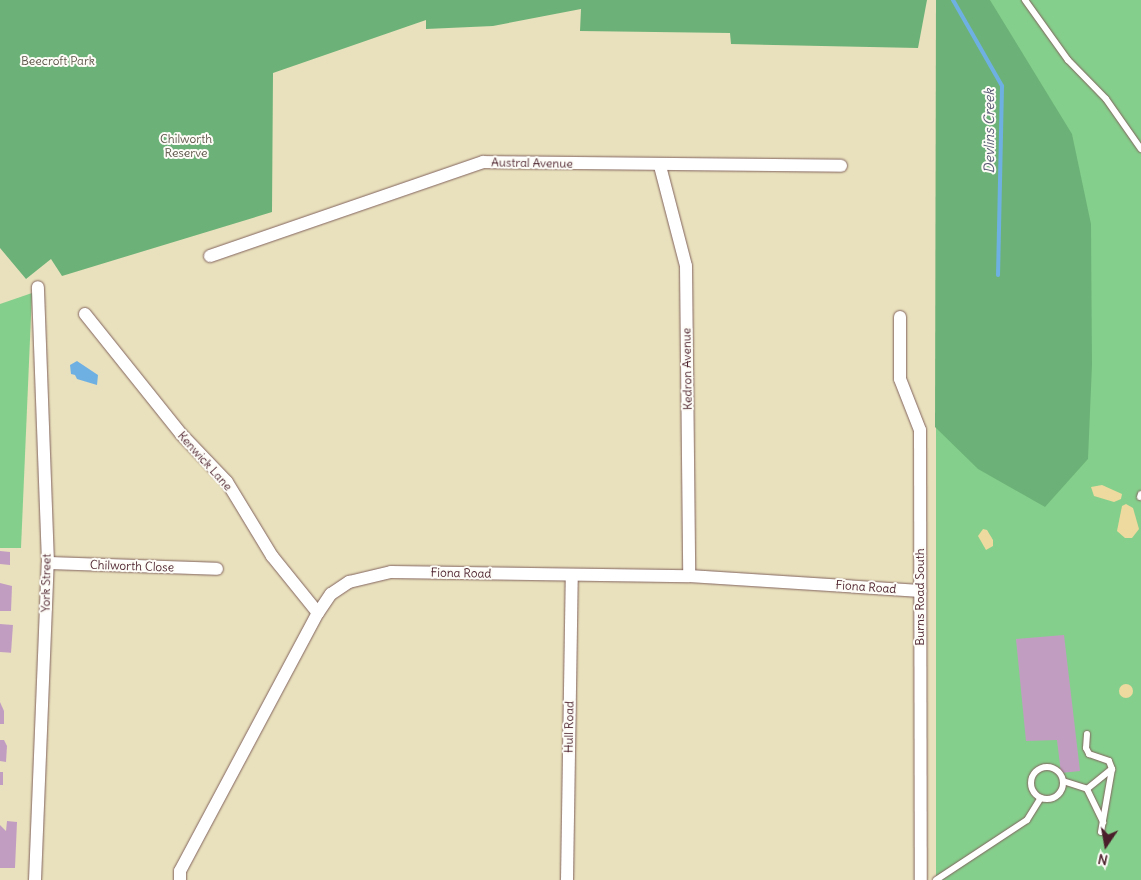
<!DOCTYPE html>
<html>
<head>
<meta charset="utf-8">
<style>
  body { margin:0 }
  #map { position:relative; width:1141px; height:880px; overflow:hidden; background:#e9e1bd; font-family:Delius,sans-serif }
  div>[style] { position:absolute }
  .green>* { inset:0; background:#85cf8c; transform-origin:0 0 }
  .forest>* { inset:0; background:#6cb278 }
  .sand>* { inset:0; background:#eeda9e }
  .round { border-radius:50% }
  .water>* { inset:0; background:#6fb0e3 }
  .stream>* { height:4px; margin:-2px; padding:0 2px; transform-origin:2px; border-radius:2px; background:#6fb0e3 }
  .building>* { inset:0; background:#c29dc2; transform-origin:0 0 }
  .roads { filter:drop-shadow(0 0 1px #82635e) drop-shadow(0 0 1px #82635e) }
  .service>* { height:6px; margin:-3px; padding:0 3px; transform-origin:3px; border-radius:3px; background:#fff }
  .service>.ring { margin:-3px; padding:0; box-sizing:content-box; background:none; border:6px solid #fff; border-radius:50% }
  .minor>* { height:12px; margin:-6px; padding:0 6px; transform-origin:6px; border-radius:6px; background:#fff }
  span { translate:-50% -50%; white-space:nowrap; text-align:center; line-height:1.15; -webkit-text-stroke:4px #fdfcf7; paint-order:stroke }
  .park-label { font-size:12px; color:#5c5448 }
  .street-label { font-size:12px; color:#4a1f2b }
  .water-label { font-size:14px; color:#595975; font-style:italic }
  .north { position:absolute; left:1081px; top:820px; width:50px; height:50px; -webkit-text-stroke:4px #fdfcf7; paint-order:stroke; rotate:192deg; font-size:14px; font-weight:700; line-height:20px; text-align:center; color:#4a1f2b }
  .north::after { content:''; display:block; margin:auto; width:18px; height:22px; background:#4a1f2b; clip-path:polygon(50% 0,100% 100%,50% 72%,0 100%) }
</style>
</head>
<body>
<div id="map">
  <div class="green">
    <div style="left:936px;top:0;width:205px;height:880px"></div>
    <div style="clip-path:polygon(32px 293px,21px 548px,0 548px,0 304px)"></div>
  </div>
  <div class="forest">
    <div style="clip-path:polygon(0 0,927px 0,918px 48px,731px 44px,730px 33px,580px 31px,581px 9px,493px 26px,426px 29px,426px 20px,273px 73px,272px 212px,62px 276px,51px 259px,26px 279px,0 248px)"></div>
    <div style="clip-path:polygon(936px 0,990px 0,1072px 134px,1091px 224px,1092px 365px,1088px 459px,1045px 507px,978px 469px,935px 427px)"></div>
  </div>
  <div class="sand">
    <div style="clip-path:polygon(1102px 485px,1122px 494px,1121px 499px,1114px 502px,1094px 496px,1091px 487px)"></div>
    <div style="clip-path:polygon(1126px 504px,1133px 508px,1139px 529px,1132px 538px,1125px 538px,1117px 531px,1122px 506px)"></div>
    <div style="clip-path:polygon(983px 529px,987px 530px,993px 540px,993px 546px,986px 550px,978px 536px)"></div>
    <div class="round" style="left:1119px;top:684px;width:14px;height:14px"></div>
  </div>
  <div class="water">
    <div style="clip-path:polygon(77px 361px,98px 375px,97px 385px,77px 379px,75px 375px,71px 374px,70px 365px)"></div>
  </div>
  <div class="stream">
    <div style="left:953px;top:0;width:99px;rotate:60.3deg"></div>
    <div style="left:1002px;top:86px;width:189px;rotate:91.2deg"></div>
  </div>
  <div class="building">
    <div style="clip-path:polygon(0 551px,10px 552px,10px 565px,0 564px)"></div>
    <div style="clip-path:polygon(0 583px,12px 586px,11px 611px,0 611px)"></div>
    <div style="left:0;top:624px;width:13px;height:28px;rotate:4deg"></div>
    <div style="clip-path:polygon(1064px 635px,1080px 771px,1061px 773px,1057px 740px,1026px 741px,1016px 639px)"></div>
    <div style="clip-path:polygon(0 702px,4px 711px,4px 724px,0 724px)"></div>
    <div style="clip-path:polygon(0 740px,4px 740px,7px 746px,6px 762px,0 761px)"></div>
    <div style="left:0;top:772px;width:3px;height:13px"></div>
    <div style="clip-path:polygon(7px 821px,17px 822px,15px 868px,0 868px,0 825px,6px 831px)"></div>
  </div>
  <div class="roads">
    <div class="service">
      <div style="left:1025px;top:0;width:74px;rotate:54.4deg"></div>
      <div style="left:1068px;top:60px;width:54px;rotate:45.7deg"></div>
      <div style="left:1106px;top:99px;width:61px;rotate:55deg"></div>
      <div style="left:1140px;top:497px;width:3px;rotate:-72deg"></div>
      <div style="left:1087px;top:734px;width:14px;rotate:94deg"></div>
      <div style="left:1086px;top:748px;width:7px;rotate:63deg"></div>
      <div style="left:1089px;top:754px;width:21px;rotate:19deg"></div>
      <div style="left:1109px;top:761px;width:9px;rotate:69deg"></div>
      <div style="left:1112px;top:769px;width:64px;rotate:99.9deg"></div>
      <div class="ring" style="left:1031px;top:767px;width:26px;height:26px"></div>
      <div style="left:1063px;top:781px;width:25px;rotate:18deg"></div>
      <div style="left:1087px;top:789px;width:37px;rotate:64deg"></div>
      <div style="left:1087px;top:789px;width:32px;rotate:-39deg"></div>
      <div style="left:936px;top:880px;width:109px;rotate:-33.4deg"></div>
      <div style="left:1027px;top:820px;width:26px;rotate:-58deg"></div>
    </div>
    <div class="minor">
      <div style="left:660px;top:166px;width:103px;rotate:75.4deg"></div>
      <div style="left:686px;top:266px;width:310px;rotate:89.4deg"></div>
      <div style="left:210px;top:256px;width:289px;rotate:-19deg"></div>
      <div style="left:483px;top:162px;width:358px;rotate:0.6deg"></div>
      <div style="left:85px;top:314px;width:154px;rotate:51.3deg"></div>
      <div style="left:181px;top:434px;width:66px;rotate:46.2deg"></div>
      <div style="left:227px;top:482px;width:87px;rotate:58.7deg"></div>
      <div style="left:272px;top:556px;width:73px;rotate:51.1deg"></div>
      <div style="left:900px;top:317px;width:62px;rotate:90deg"></div>
      <div style="left:900px;top:379px;width:55px;rotate:68.6deg"></div>
      <div style="left:920px;top:430px;width:450px;rotate:89.9deg"></div>
      <div style="left:48px;top:563px;width:169px;rotate:2deg"></div>
      <div style="left:35px;top:880px;width:317px;rotate:-87.7deg"></div>
      <div style="left:48px;top:563px;width:276px;rotate:-92.1deg"></div>
      <div style="left:180px;top:880px;width:9px;rotate:-90deg"></div>
      <div style="left:180px;top:871px;width:293px;rotate:-61.9deg"></div>
      <div style="left:318px;top:613px;width:23px;rotate:-56deg"></div>
      <div style="left:331px;top:594px;width:22px;rotate:-34deg"></div>
      <div style="left:349px;top:582px;width:43px;rotate:-13.4deg"></div>
      <div style="left:391px;top:572px;width:298px;rotate:0.8deg"></div>
      <div style="left:689px;top:576px;width:232px;rotate:3.7deg"></div>
      <div style="left:567px;top:880px;width:305px;rotate:-89.1deg"></div>
    </div>
  </div>
  <div class="park-label">
    <span style="left:58px;top:61px">Beecroft Park</span>
    <span style="left:186px;top:146px">Chilworth<br>Reserve</span>
  </div>
  <div class="street-label">
    <span style="left:532px;top:163px;rotate:1deg">Austral Avenue</span>
    <span style="left:687px;top:369px;rotate:-91deg">Kedron Avenue</span>
    <span style="left:205px;top:461px;rotate:48deg">Kenwick Lane</span>
    <span style="left:132px;top:566px;rotate:2deg">Chilworth Close</span>
    <span style="left:461px;top:573px;rotate:1deg">Fiona Road</span>
    <span style="left:46px;top:583px;rotate:-89deg">York Street</span>
    <span style="left:866px;top:587px;rotate:4deg">Fiona Road</span>
    <span style="left:920px;top:597px;rotate:-90deg">Burns Road South</span>
    <span style="left:569px;top:727px;rotate:-89deg">Hull Road</span>
  </div>
  <div class="water-label">
    <span style="left:989px;top:131px;rotate:-90deg">Devlins Creek</span>
  </div>
  <div class="north">N</div>
</div>
</body>
</html>
